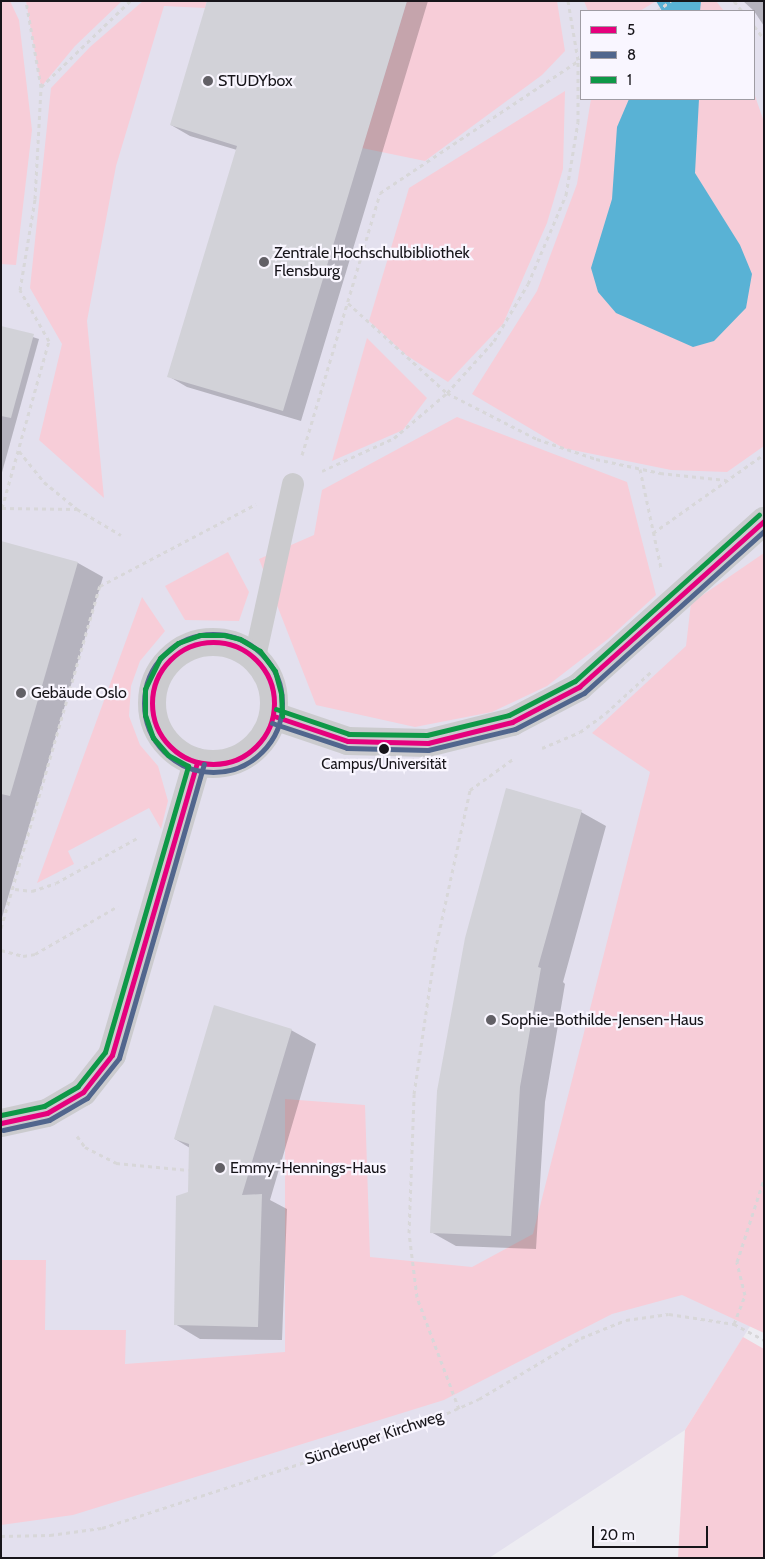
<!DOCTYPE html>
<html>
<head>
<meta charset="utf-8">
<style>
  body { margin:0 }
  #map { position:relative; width:765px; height:1559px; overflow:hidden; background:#edecf2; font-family:Cabin,sans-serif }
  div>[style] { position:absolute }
  .built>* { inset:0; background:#e3e0ee }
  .green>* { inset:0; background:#f7cdd8 }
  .water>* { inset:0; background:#59b2d5 }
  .shadow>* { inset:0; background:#0003 }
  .building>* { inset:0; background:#d2d2d8 }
  .path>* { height:3px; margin-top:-1.5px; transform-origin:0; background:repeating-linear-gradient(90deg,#d8d7d9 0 4px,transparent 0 8px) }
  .lane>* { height:22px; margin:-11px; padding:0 11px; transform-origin:11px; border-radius:11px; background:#cbcbce }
  .street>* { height:28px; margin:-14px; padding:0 14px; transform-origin:14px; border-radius:14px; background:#cbcbce }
  .street>.ring { margin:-14px; padding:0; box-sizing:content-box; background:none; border:28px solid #cbcbce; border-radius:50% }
  .bus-1>* { height:5px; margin:-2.5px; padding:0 2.5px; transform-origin:2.5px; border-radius:2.5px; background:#e5007d }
  .bus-1>.ring { margin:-2.5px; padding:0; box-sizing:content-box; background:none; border:5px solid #e5007d; border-radius:50% }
  .bus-2>* { height:5px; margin:-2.5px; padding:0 2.5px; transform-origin:2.5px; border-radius:2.5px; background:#51668d }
  .bus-2>.ring { margin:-2.5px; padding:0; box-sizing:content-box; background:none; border:5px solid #51668d; border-radius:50% }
  .bus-3>* { height:5px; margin:-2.5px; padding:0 2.5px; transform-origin:2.5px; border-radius:2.5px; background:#0e9847 }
  .dots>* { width:14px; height:14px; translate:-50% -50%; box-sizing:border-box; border:2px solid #f9f6ff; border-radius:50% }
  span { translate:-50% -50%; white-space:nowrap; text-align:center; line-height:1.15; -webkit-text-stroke:4.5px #f9f6ff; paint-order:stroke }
  .bus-label { font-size:15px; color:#17151a }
  .poi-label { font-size:16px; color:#17151a }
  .left { translate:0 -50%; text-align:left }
  .street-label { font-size:16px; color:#17151a }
  .frame { position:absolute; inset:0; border:2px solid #17151a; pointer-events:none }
  .legend { position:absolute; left:580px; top:10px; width:175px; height:90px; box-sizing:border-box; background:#f9f6ff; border:1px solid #9f9ca3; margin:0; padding:6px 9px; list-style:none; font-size:15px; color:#17151a }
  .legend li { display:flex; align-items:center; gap:10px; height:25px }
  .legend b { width:25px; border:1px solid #9f9ca3 }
  .scale { position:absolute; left:592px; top:1526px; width:116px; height:22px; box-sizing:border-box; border:2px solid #17151a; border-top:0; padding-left:6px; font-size:15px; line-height:18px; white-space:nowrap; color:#17151a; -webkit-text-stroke:4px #f9f6ff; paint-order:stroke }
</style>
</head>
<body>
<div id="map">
  <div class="built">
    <div style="clip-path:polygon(evenodd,1px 1px,764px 1px,764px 1304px,685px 1430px,489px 1558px,1px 1558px,1px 1px,581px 11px,754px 11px,754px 99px,581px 99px,581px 11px)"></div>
  </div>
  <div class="green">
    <div style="clip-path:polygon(1px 1px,10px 1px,19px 20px,32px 130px,16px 265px,1px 264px)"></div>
    <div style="clip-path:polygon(26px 1px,122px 1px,75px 46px,41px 87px)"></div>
    <div style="clip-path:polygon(143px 1px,207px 1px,205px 8px,164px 6px,116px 166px,87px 321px,104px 498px,39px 440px,62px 344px,30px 288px,51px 88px,90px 47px)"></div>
    <div style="clip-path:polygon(407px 1px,557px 1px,565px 51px,542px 75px,425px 161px,362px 148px)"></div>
    <div style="clip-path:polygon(584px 1px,656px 1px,640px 11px,588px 11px)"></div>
    <div style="clip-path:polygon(694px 1px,716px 1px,724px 11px,678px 11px)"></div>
    <div style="clip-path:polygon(565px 91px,563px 169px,547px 223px,503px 324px,448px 382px,406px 355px,369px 321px,409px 188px)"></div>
    <div style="clip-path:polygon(754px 93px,764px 122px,764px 446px,727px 472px,671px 470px,563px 448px,472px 394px,537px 291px,577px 184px,591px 99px,754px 99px)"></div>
    <div style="clip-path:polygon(367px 338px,427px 398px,403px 430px,332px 461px)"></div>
    <div style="clip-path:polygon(457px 417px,627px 482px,656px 595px,608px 639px,547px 686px,492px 712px,415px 727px,316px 705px,259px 559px,314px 535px,322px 490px)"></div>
    <div style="clip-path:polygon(228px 552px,249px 592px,239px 621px,185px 620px,165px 586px)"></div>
    <div style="clip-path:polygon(764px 553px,764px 1333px,682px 1295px,612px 1314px,444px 1400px,73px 1515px,1px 1525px,1px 1260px,46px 1260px,45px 1330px,126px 1330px,125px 1364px,285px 1352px,285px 1099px,365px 1105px,370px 1257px,472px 1267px,533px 1234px,650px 772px,592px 733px,686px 646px,691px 603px)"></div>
    <div style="clip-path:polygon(142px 597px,165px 631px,140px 661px,131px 686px,129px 716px,140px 745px,158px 766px,168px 801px,161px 829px,149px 808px,68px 851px,74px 864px,37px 883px)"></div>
    <div style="clip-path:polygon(743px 1337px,764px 1349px,764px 1558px,678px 1558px,685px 1430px)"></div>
  </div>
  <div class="water">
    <div style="clip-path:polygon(656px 1px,701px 1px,700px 11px,662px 11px)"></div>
    <div style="clip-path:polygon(629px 99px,699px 99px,695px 173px,740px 245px,752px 274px,746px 308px,714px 341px,693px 347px,616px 313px,598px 292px,591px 268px,612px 199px,617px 127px)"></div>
  </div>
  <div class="shadow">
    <div style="clip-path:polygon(208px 1px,428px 1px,301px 421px,187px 387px,168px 376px,237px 150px,190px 136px,171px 125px)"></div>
    <div style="clip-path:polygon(743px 1px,764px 1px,764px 26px,754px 11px)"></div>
    <div style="clip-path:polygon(1px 327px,39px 339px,1px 476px)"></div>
    <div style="clip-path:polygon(1px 543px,78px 563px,103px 577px,1px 921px)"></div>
    <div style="clip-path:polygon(581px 812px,606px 826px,563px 982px,565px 984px,545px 1102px,536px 1249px,456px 1246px,431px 1232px)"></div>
    <div style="clip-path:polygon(291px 1030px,316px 1044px,270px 1200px,287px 1209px,282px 1340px,200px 1339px,175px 1324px,189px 1193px,190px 1148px,175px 1139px)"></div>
  </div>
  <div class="building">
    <div style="clip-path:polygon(207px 1px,407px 1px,283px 411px,167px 377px,237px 146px,170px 125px)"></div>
    <div style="clip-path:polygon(1px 326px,34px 334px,11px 418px,1px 416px)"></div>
    <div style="clip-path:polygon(1px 541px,78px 562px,10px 796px,1px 794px)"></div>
    <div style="clip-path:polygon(506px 788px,582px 810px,538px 967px,541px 968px,520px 1087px,511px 1236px,430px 1233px,437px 1091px,465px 938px)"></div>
    <div style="clip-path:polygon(214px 1005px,292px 1029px,242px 1195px,262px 1194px,258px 1327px,174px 1325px,176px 1196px,188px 1192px,189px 1144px,174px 1139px)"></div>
  </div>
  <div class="path">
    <div style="left:734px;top:1px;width:13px;rotate:51deg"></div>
    <div style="left:657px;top:11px;width:17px;rotate:-36deg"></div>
    <div style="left:754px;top:26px;width:16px;rotate:52deg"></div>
    <div style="left:41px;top:87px;width:124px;rotate:-44deg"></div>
    <div style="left:348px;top:303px;width:134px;rotate:42.3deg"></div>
    <div style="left:447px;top:393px;width:101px;rotate:27.1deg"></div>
    <div style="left:537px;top:439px;width:62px;rotate:18.7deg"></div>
    <div style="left:596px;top:459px;width:66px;rotate:12.3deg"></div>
    <div style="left:660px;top:473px;width:66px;rotate:6.1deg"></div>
    <div style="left:19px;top:451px;width:40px;rotate:51deg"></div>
    <div style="left:44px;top:482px;width:43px;rotate:39.3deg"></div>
    <div style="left:77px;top:509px;width:51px;rotate:30.6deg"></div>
    <div style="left:302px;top:455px;width:273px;rotate:-73.4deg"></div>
    <div style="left:380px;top:193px;width:242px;rotate:-33.7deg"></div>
    <div style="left:640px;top:469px;width:101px;rotate:78deg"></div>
    <div style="left:322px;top:471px;width:79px;rotate:-24.6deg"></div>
    <div style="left:394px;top:438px;width:70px;rotate:-40.3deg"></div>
    <div style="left:447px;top:393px;width:70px;rotate:-47.9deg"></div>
    <div style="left:494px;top:341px;width:66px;rotate:-59.2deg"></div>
    <div style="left:528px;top:284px;width:97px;rotate:-66.9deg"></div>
    <div style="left:566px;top:195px;width:74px;rotate:-80.7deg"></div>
    <div style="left:578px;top:122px;width:62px;rotate:-90deg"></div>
    <div style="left:578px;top:60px;width:60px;rotate:-99.6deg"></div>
    <div style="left:2px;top:508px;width:173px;rotate:-74.3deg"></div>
    <div style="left:49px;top:341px;width:59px;rotate:-119.6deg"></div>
    <div style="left:20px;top:290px;width:92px;rotate:-80.6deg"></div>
    <div style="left:35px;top:199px;width:112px;rotate:-86.9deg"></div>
    <div style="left:41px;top:87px;width:87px;rotate:-99.9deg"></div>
    <div style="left:2px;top:508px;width:74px;rotate:0.8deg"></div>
    <div style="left:653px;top:533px;width:136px;rotate:-35.4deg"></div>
    <div style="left:542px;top:748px;width:41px;rotate:-22.8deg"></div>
    <div style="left:580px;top:732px;width:32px;rotate:-36deg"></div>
    <div style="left:606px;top:713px;width:62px;rotate:-42.4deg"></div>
    <div style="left:15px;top:889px;width:17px;rotate:7deg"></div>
    <div style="left:32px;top:891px;width:25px;rotate:-18deg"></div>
    <div style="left:56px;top:883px;width:95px;rotate:-29deg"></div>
    <div style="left:1px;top:928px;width:356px;rotate:-73.9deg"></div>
    <div style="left:100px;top:586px;width:176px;rotate:-27.7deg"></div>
    <div style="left:1px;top:950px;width:23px;rotate:15deg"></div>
    <div style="left:23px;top:956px;width:12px;rotate:-9deg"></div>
    <div style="left:35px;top:954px;width:96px;rotate:-30deg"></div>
    <div style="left:77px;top:1136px;width:14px;rotate:54deg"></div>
    <div style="left:85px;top:1147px;width:35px;rotate:27deg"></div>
    <div style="left:116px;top:1163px;width:73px;rotate:5.5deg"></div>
    <div style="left:734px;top:1324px;width:31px;rotate:-69deg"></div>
    <div style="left:745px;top:1295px;width:34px;rotate:-104deg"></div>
    <div style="left:737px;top:1262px;width:87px;rotate:-72deg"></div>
    <div style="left:459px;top:1409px;width:120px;rotate:-110.6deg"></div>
    <div style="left:417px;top:1297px;width:64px;rotate:-97.1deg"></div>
    <div style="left:409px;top:1233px;width:139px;rotate:-87.9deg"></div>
    <div style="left:414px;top:1094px;width:145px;rotate:-81.6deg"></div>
    <div style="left:435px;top:951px;width:165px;rotate:-77.7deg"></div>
    <div style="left:470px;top:790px;width:53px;rotate:-35.8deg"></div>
    <div style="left:1px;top:1536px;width:49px;rotate:-1.2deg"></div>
    <div style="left:50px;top:1535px;width:52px;rotate:-7.7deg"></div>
    <div style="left:102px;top:1528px;width:340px;rotate:-18deg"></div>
    <div style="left:425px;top:1423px;width:59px;rotate:-24deg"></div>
    <div style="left:479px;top:1399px;width:119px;rotate:-30.9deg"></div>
    <div style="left:581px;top:1338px;width:48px;rotate:-21.8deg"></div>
    <div style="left:626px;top:1320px;width:43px;rotate:-7.9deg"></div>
    <div style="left:669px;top:1314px;width:66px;rotate:8.7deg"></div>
    <div style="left:734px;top:1324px;width:34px;rotate:28deg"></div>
  </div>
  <div class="lane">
    <div style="left:255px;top:657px;width:177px;rotate:-77.6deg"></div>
  </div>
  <div class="street">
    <div class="ring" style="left:152px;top:642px;width:94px;height:94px"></div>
    <div style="left:274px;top:716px;width:78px;rotate:18.7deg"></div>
    <div style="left:348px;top:741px;width:80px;rotate:1.4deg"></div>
    <div style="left:428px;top:743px;width:87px;rotate:-14deg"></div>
    <div style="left:512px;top:722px;width:76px;rotate:-27.6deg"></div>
    <div style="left:579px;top:687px;width:249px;rotate:-41.9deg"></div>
    <div style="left:1px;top:1123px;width:47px;rotate:-12.3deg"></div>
    <div style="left:47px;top:1113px;width:42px;rotate:-30.3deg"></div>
    <div style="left:83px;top:1092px;width:47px;rotate:-51.9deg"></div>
    <div style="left:112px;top:1055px;width:305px;rotate:-73.8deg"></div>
  </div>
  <div class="bus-1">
    <div class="ring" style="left:152px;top:642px;width:117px;height:117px"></div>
    <div style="left:274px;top:716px;width:78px;rotate:18.7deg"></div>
    <div style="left:348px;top:741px;width:80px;rotate:1.4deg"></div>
    <div style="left:428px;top:743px;width:87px;rotate:-14deg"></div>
    <div style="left:512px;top:722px;width:76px;rotate:-27.6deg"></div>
    <div style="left:579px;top:687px;width:249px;rotate:-41.9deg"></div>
    <div style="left:1px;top:1123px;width:47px;rotate:-12.3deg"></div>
    <div style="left:47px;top:1113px;width:42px;rotate:-30.3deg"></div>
    <div style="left:83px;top:1092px;width:47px;rotate:-51.9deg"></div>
    <div style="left:112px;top:1055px;width:305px;rotate:-73.8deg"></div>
  </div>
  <div class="bus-2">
    <div class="ring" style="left:144px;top:634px;width:133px;height:133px"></div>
    <div style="left:272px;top:723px;width:79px;rotate:18.4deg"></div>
    <div style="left:347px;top:748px;width:81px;rotate:1.4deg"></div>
    <div style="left:428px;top:750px;width:89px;rotate:-13.6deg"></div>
    <div style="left:515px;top:729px;width:78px;rotate:-27.6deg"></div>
    <div style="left:584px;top:693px;width:242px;rotate:-42deg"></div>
    <div style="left:3px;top:1130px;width:47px;rotate:-12.3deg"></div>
    <div style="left:49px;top:1120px;width:44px;rotate:-30.1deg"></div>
    <div style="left:87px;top:1098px;width:51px;rotate:-51.3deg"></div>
    <div style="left:119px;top:1058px;width:306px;rotate:-73.9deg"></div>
  </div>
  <div class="bus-3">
    <div style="left:276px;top:709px;width:77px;rotate:18.9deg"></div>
    <div style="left:349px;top:734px;width:78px;rotate:0.7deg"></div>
    <div style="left:427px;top:735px;width:84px;rotate:-13.7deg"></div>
    <div style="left:509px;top:715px;width:74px;rotate:-27.3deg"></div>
    <div style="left:575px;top:681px;width:248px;rotate:-42.1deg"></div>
    <div style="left:1px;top:1115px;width:44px;rotate:-11.8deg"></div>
    <div style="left:44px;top:1106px;width:39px;rotate:-30deg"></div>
    <div style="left:78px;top:1086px;width:43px;rotate:-51.5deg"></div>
    <div style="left:105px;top:1052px;width:298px;rotate:-73.8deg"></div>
    <div style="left:188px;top:766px;width:23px;rotate:-151deg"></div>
    <div style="left:168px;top:755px;width:23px;rotate:-131deg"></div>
    <div style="left:153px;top:738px;width:24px;rotate:-109deg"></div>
    <div style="left:145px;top:715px;width:26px;rotate:-90deg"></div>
    <div style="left:145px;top:689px;width:34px;rotate:-64deg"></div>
    <div style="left:160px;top:658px;width:23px;rotate:-40deg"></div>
    <div style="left:178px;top:643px;width:23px;rotate:-20deg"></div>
    <div style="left:200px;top:635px;width:24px"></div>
    <div style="left:224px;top:635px;width:16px;rotate:14deg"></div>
    <div style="left:240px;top:639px;width:23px;rotate:31deg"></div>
    <div style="left:260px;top:651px;width:25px;rotate:53deg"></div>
    <div style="left:275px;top:671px;width:24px;rotate:75deg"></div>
    <div style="left:281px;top:694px;width:22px;rotate:87deg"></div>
  </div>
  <div class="dots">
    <div style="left:208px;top:81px;background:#626066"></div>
    <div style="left:264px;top:262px;background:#626066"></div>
    <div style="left:21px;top:693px;background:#626066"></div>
    <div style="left:384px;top:749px;background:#17151a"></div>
    <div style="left:491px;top:1020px;background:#626066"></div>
    <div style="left:220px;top:1168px;background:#626066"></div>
  </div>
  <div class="bus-label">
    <span style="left:384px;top:765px">Campus/Universität</span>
  </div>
  <div class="poi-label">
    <span class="left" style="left:218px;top:81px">STUDYbox</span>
    <span class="left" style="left:274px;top:262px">Zentrale Hochschulbibliothek<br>Flensburg</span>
    <span class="left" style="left:31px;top:693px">Gebäude Oslo</span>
    <span class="left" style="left:501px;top:1020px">Sophie-Bothilde-Jensen-Haus</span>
    <span class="left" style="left:230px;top:1168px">Emmy-Hennings-Haus</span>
  </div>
  <div class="street-label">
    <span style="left:374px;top:1438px;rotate:-18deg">Sünderuper Kirchweg</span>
  </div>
  <div class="frame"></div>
  <ul class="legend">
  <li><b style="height:6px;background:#e5007d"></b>5</li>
  <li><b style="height:6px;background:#51668d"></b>8</li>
  <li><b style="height:6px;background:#0e9847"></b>1</li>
  </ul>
  <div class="scale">20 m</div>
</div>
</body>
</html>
